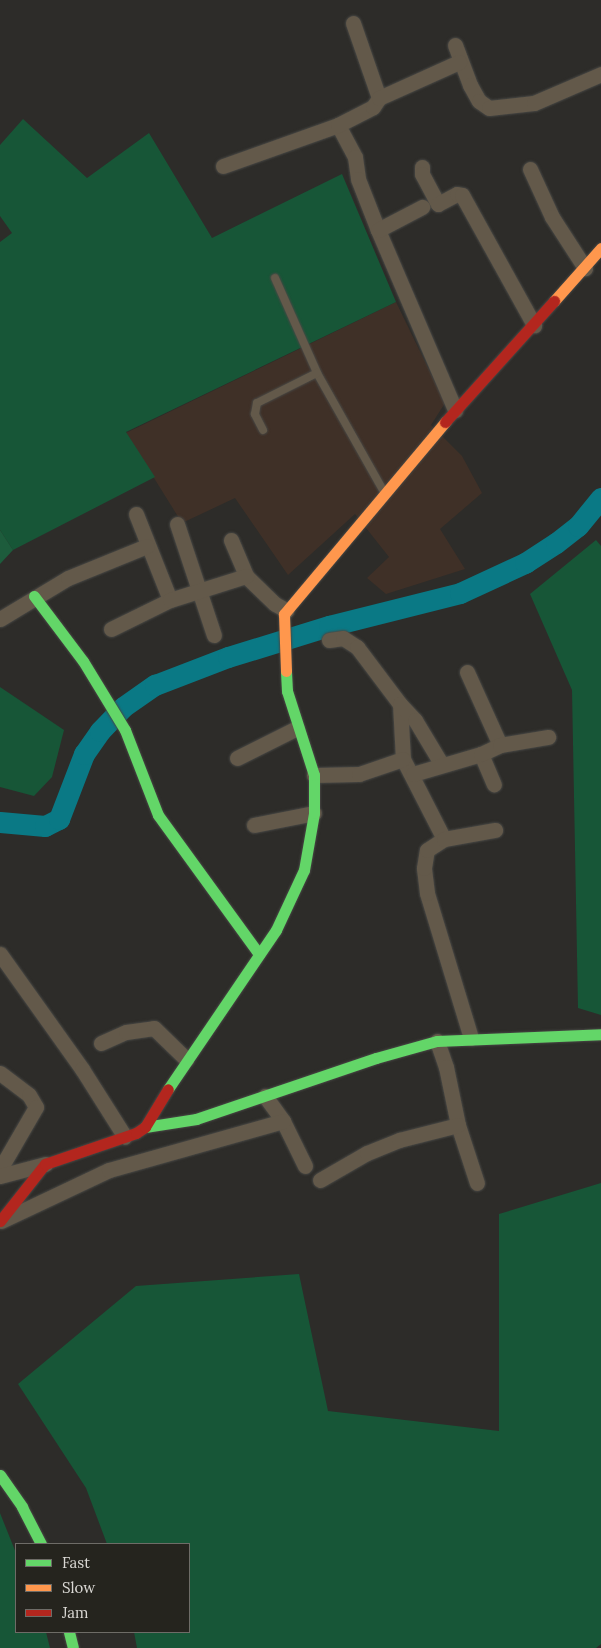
<!DOCTYPE html>
<html>
<head>
<meta charset="utf-8">
<style>
  body { margin:0 }
  #map { position:relative; width:601px; height:1648px; overflow:hidden; background:#2d2c29; font-family:Lora,serif }
  div>[style] { position:absolute }
  .commercial>* { inset:0; background:#3f3027 }
  .green>* { inset:0; background:#175637 }
  .forest>* { inset:0; background:#1d5c3c }
  .river>* { height:21px; margin:-10.5px; padding:0 10.5px; transform-origin:10.5px; border-radius:10.5px; background:#0a7985 }
  .roads { filter:drop-shadow(0 0 1px #484845) drop-shadow(0 0 1px #484845) }
  .lane>* { height:8px; margin:-4px; padding:0 4px; transform-origin:4px; border-radius:4px; background:#63594a }
  .street>* { height:15px; margin:-7.5px; padding:0 7.5px; transform-origin:7.5px; border-radius:7.5px; background:#63594a }
  .fast>* { height:11px; margin:-5.5px; padding:0 5.5px; transform-origin:5.5px; border-radius:5.5px; background:#63d668 }
  .slow>* { height:11px; margin:-5.5px; padding:0 5.5px; transform-origin:5.5px; border-radius:5.5px; background:#ff974d }
  .jam>* { height:11px; margin:-5.5px; padding:0 5.5px; transform-origin:5.5px; border-radius:5.5px; background:#b3261e }
  span { translate:-50% -50%; white-space:nowrap; text-align:center; line-height:1.15; -webkit-text-stroke:5px #25241e; paint-order:stroke }
  .legend { position:absolute; left:15px; top:1543px; width:175px; height:90px; box-sizing:border-box; background:#25241e; border:1px solid #6e6c67; margin:0; padding:6px 9px; list-style:none; font-size:15px; color:#dbd9d5 }
  .legend li { display:flex; align-items:center; gap:10px; height:25px }
  .legend b { width:25px; border:1px solid #6e6c67 }
</style>
</head>
<body>
<div id="map">
  <div class="commercial">
    <div style="clip-path:polygon(396px 302px,445px 403px,431px 425px,462px 456px,482px 493px,440px 529px,465px 569px,386px 594px,367px 578px,389px 557px,355px 514px,288px 575px,235px 498px,182px 523px,126px 433px)"></div>
  </div>
  <div class="green">
    <div style="clip-path:polygon(23px 119px,87px 178px,149px 133px,212px 238px,342px 174px,396px 302px,126px 432px,155px 477px,13px 550px,0 530px,0 242px,12px 233px,0 216px,0 145px)"></div>
    <div style="clip-path:polygon(596px 540px,601px 546px,601px 1015px,578px 1008px,572px 690px,530px 594px)"></div>
    <div style="clip-path:polygon(0 687px,64px 730px,52px 777px,34px 796px,0 787px)"></div>
    <div style="clip-path:polygon(601px 1183px,601px 1644px,596px 1648px,137px 1648px,134px 1632px,189px 1632px,189px 1544px,107px 1544px,86px 1488px,18px 1384px,136px 1286px,299px 1274px,328px 1411px,499px 1431px,499px 1214px)"></div>
    <div style="clip-path:polygon(0 1513px,16px 1553px,16px 1632px,46px 1632px,50px 1648px,0 1648px)"></div>
  </div>
  <div class="forest">
    <div style="clip-path:polygon(0 530px,13px 550px,0 564px)"></div>
  </div>
  <div class="river">
    <div style="left:0;top:822px;width:45px;rotate:5.1deg"></div>
    <div style="left:45px;top:826px;width:16px;rotate:-27deg"></div>
    <div style="left:59px;top:819px;width:70px;rotate:-69deg"></div>
    <div style="left:84px;top:754px;width:28px;rotate:-55deg"></div>
    <div style="left:100px;top:731px;width:33px;rotate:-46deg"></div>
    <div style="left:123px;top:707px;width:39px;rotate:-35deg"></div>
    <div style="left:155px;top:685px;width:78px;rotate:-21deg"></div>
    <div style="left:228px;top:657px;width:106px;rotate:-17.1deg"></div>
    <div style="left:329px;top:626px;width:135px;rotate:-14.1deg"></div>
    <div style="left:460px;top:593px;width:72px;rotate:-24.8deg"></div>
    <div style="left:525px;top:563px;width:37px;rotate:-33deg"></div>
    <div style="left:556px;top:543px;width:28px;rotate:-38deg"></div>
    <div style="left:578px;top:526px;width:36px;rotate:-51deg"></div>
  </div>
  <div class="roads">
    <div class="lane">
      <div style="left:275px;top:278px;width:104px;rotate:66.1deg"></div>
      <div style="left:317px;top:373px;width:137px;rotate:60.6deg"></div>
      <div style="left:263px;top:430px;width:18px;rotate:-117deg"></div>
      <div style="left:255px;top:414px;width:11px;rotate:-80deg"></div>
      <div style="left:257px;top:403px;width:67px;rotate:-26.6deg"></div>
    </div>
    <div class="street">
      <div style="left:353px;top:23px;width:79px;rotate:70.9deg"></div>
      <div style="left:455px;top:45px;width:43px;rotate:69.4deg"></div>
      <div style="left:470px;top:85px;width:18px;rotate:61deg"></div>
      <div style="left:479px;top:101px;width:12px;rotate:35deg"></div>
      <div style="left:489px;top:108px;width:45px;rotate:-6.3deg"></div>
      <div style="left:534px;top:103px;width:73px;rotate:-23.4deg"></div>
      <div style="left:338px;top:125px;width:36px;rotate:62deg"></div>
      <div style="left:355px;top:157px;width:22px;rotate:82deg"></div>
      <div style="left:358px;top:179px;width:55px;rotate:68.6deg"></div>
      <div style="left:378px;top:230px;width:196px;rotate:66.8deg"></div>
      <div style="left:223px;top:166px;width:122px;rotate:-19.6deg"></div>
      <div style="left:338px;top:125px;width:39px;rotate:-27deg"></div>
      <div style="left:373px;top:107px;width:11px;rotate:-56deg"></div>
      <div style="left:379px;top:98px;width:88px;rotate:-24.2deg"></div>
      <div style="left:422px;top:167px;width:7px;rotate:90deg"></div>
      <div style="left:422px;top:174px;width:34px;rotate:62deg"></div>
      <div style="left:438px;top:204px;width:21px;rotate:-28deg"></div>
      <div style="left:457px;top:194px;width:5px;rotate:11deg"></div>
      <div style="left:462px;top:195px;width:149px;rotate:61deg"></div>
      <div style="left:530px;top:169px;width:53px;rotate:65.4deg"></div>
      <div style="left:552px;top:217px;width:61px;rotate:57.1deg"></div>
      <div style="left:378px;top:230px;width:50px;rotate:-27.6deg"></div>
      <div style="left:136px;top:514px;width:92px;rotate:68.4deg"></div>
      <div style="left:177px;top:524px;width:117px;rotate:71.6deg"></div>
      <div style="left:231px;top:540px;width:39px;rotate:67deg"></div>
      <div style="left:246px;top:576px;width:40px;rotate:44deg"></div>
      <div style="left:275px;top:604px;width:13px;rotate:29deg"></div>
      <div style="left:0;top:619px;width:79px;rotate:-31.1deg"></div>
      <div style="left:68px;top:578px;width:85px;rotate:-22.1deg"></div>
      <div style="left:111px;top:629px;width:66px;rotate:-26.2deg"></div>
      <div style="left:170px;top:600px;width:80px;rotate:-17.5deg"></div>
      <div style="left:329px;top:640px;width:14px;rotate:-8deg"></div>
      <div style="left:343px;top:638px;width:17px;rotate:33deg"></div>
      <div style="left:357px;top:647px;width:71px;rotate:53deg"></div>
      <div style="left:400px;top:704px;width:55px;rotate:86.9deg"></div>
      <div style="left:403px;top:759px;width:90px;rotate:62.9deg"></div>
      <div style="left:467px;top:672px;width:80px;rotate:65.7deg"></div>
      <div style="left:400px;top:704px;width:22px;rotate:47deg"></div>
      <div style="left:415px;top:720px;width:52px;rotate:59deg"></div>
      <div style="left:481px;top:754px;width:33px;rotate:67deg"></div>
      <div style="left:237px;top:758px;width:67px;rotate:-26.6deg"></div>
      <div style="left:413px;top:774px;width:71px;rotate:-16.4deg"></div>
      <div style="left:481px;top:754px;width:21px;rotate:-25deg"></div>
      <div style="left:500px;top:745px;width:49px;rotate:-9.5deg"></div>
      <div style="left:314px;top:775px;width:45px;rotate:-1.3deg"></div>
      <div style="left:359px;top:774px;width:46px;rotate:-18.8deg"></div>
      <div style="left:254px;top:825px;width:61px;rotate:-11.3deg"></div>
      <div style="left:0;top:954px;width:141px;rotate:54.5deg"></div>
      <div style="left:82px;top:1069px;width:80px;rotate:57.7deg"></div>
      <div style="left:471px;top:1038px;width:152px;rotate:-106.9deg"></div>
      <div style="left:427px;top:893px;width:25px;rotate:-97deg"></div>
      <div style="left:424px;top:868px;width:18px;rotate:-81deg"></div>
      <div style="left:427px;top:850px;width:20px;rotate:-33deg"></div>
      <div style="left:444px;top:839px;width:52px;rotate:-10deg"></div>
      <div style="left:437px;top:1041px;width:28px;rotate:71deg"></div>
      <div style="left:446px;top:1067px;width:59px;rotate:78.3deg"></div>
      <div style="left:458px;top:1125px;width:61px;rotate:71.9deg"></div>
      <div style="left:101px;top:1043px;width:27px;rotate:-24deg"></div>
      <div style="left:126px;top:1032px;width:28px;rotate:-8deg"></div>
      <div style="left:154px;top:1028px;width:45px;rotate:44.1deg"></div>
      <div style="left:0;top:1073px;width:36px;rotate:37deg"></div>
      <div style="left:29px;top:1095px;width:14px;rotate:60deg"></div>
      <div style="left:36px;top:1107px;width:72px;rotate:120.1deg"></div>
      <div style="left:265px;top:1096px;width:31px;rotate:54deg"></div>
      <div style="left:283px;top:1121px;width:50px;rotate:63.9deg"></div>
      <div style="left:0;top:1176px;width:47px;rotate:-14.9deg"></div>
      <div style="left:320px;top:1180px;width:54px;rotate:-29.9deg"></div>
      <div style="left:367px;top:1153px;width:35px;rotate:-22deg"></div>
      <div style="left:399px;top:1140px;width:61px;rotate:-14.3deg"></div>
      <div style="left:1px;top:1221px;width:119px;rotate:-25.3deg"></div>
      <div style="left:109px;top:1170px;width:181px;rotate:-15.7deg"></div>
    </div>
    <div class="fast">
      <div style="left:34px;top:596px;width:81px;rotate:53deg"></div>
      <div style="left:83px;top:661px;width:81px;rotate:58.7deg"></div>
      <div style="left:125px;top:730px;width:91px;rotate:68.8deg"></div>
      <div style="left:158px;top:815px;width:172px;rotate:54deg"></div>
      <div style="left:168px;top:1089px;width:192px;rotate:-55.8deg"></div>
      <div style="left:276px;top:930px;width:66px;rotate:-65deg"></div>
      <div style="left:304px;top:870px;width:58px;rotate:-80deg"></div>
      <div style="left:314px;top:813px;width:38px;rotate:-90deg"></div>
      <div style="left:314px;top:775px;width:88px;rotate:-107.8deg"></div>
      <div style="left:287px;top:691px;width:20px;rotate:-93deg"></div>
      <div style="left:145px;top:1127px;width:52px;rotate:-8.9deg"></div>
      <div style="left:196px;top:1119px;width:190px;rotate:-18.7deg"></div>
      <div style="left:376px;top:1058px;width:63px;rotate:-15.6deg"></div>
      <div style="left:437px;top:1041px;width:164px;rotate:-2.4deg"></div>
      <div style="left:0;top:1475px;width:39px;rotate:55deg"></div>
      <div style="left:22px;top:1507px;width:42px;rotate:62.8deg"></div>
      <div style="left:69px;top:1632px;width:16px;rotate:76deg"></div>
    </div>
    <div class="slow">
      <div style="left:554px;top:301px;width:71px;rotate:-48.4deg"></div>
      <div style="left:286px;top:671px;width:57px;rotate:-92deg"></div>
      <div style="left:284px;top:614px;width:251px;rotate:-50deg"></div>
    </div>
    <div class="jam">
      <div style="left:445px;top:422px;width:163px;rotate:-48deg"></div>
      <div style="left:0;top:1221px;width:73px;rotate:-51.7deg"></div>
      <div style="left:45px;top:1164px;width:96px;rotate:-18.8deg"></div>
      <div style="left:136px;top:1133px;width:11px;rotate:-34deg"></div>
      <div style="left:145px;top:1127px;width:44px;rotate:-58.8deg"></div>
    </div>
  </div>
  <ul class="legend">
  <li><b style="height:6px;background:#63d668"></b>Fast</li>
  <li><b style="height:6px;background:#ff974d"></b>Slow</li>
  <li><b style="height:6px;background:#b3261e"></b>Jam</li>
  </ul>
</div>
</body>
</html>
